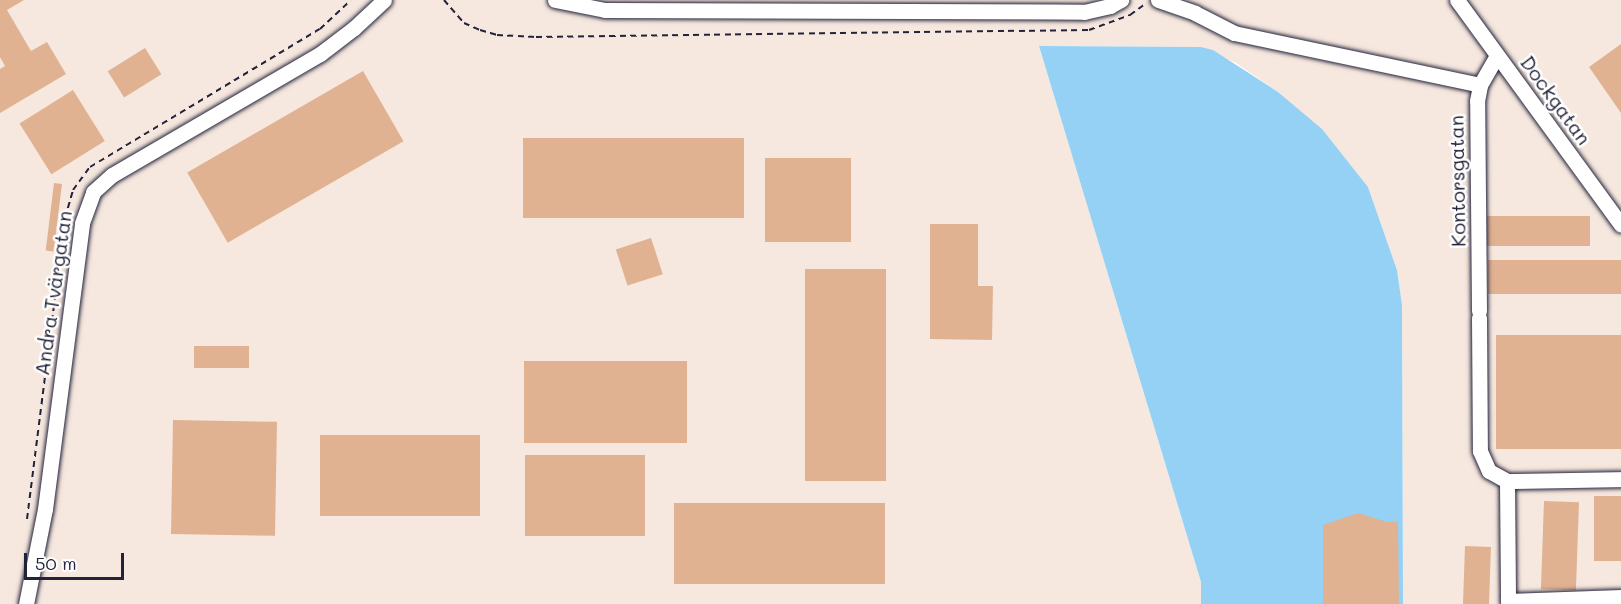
<!DOCTYPE html>
<html>
<head>
<meta charset="utf-8">
<style>
  body { margin:0 }
  #map { position:relative; width:1621px; height:604px; overflow:hidden; background:#fff; font-family:Mali,sans-serif }
  div>[style] { position:absolute }
  .built>* { inset:0; background:#f6e8de }
  .water>* { inset:0; background:#94d1f5 }
  .building>* { inset:0; background:#e0b291; transform-origin:0 0 }
  .path>* { height:2px; margin-top:-1px; transform-origin:0; background:repeating-linear-gradient(90deg,#22223b 0 6px,transparent 0 10.5px) }
  .roads { filter:drop-shadow(0 0 2px #22223b) drop-shadow(0 0 2px #22223b) }
  .street>* { height:15px; margin:-7.5px; padding:0 7.5px; transform-origin:7.5px; border-radius:7.5px; background:#fff }
  span { translate:-50% -50%; white-space:nowrap; text-align:center; line-height:1.15; -webkit-text-stroke:5px #fff; paint-order:stroke }
  .street-label { font-size:20px; color:#22223b }
  .scale { position:absolute; left:24px; top:553px; width:100px; height:27px; box-sizing:border-box; border:3px solid #22223b; border-top:0; padding-left:8px; font-size:18px; line-height:21px; white-space:nowrap; color:#22223b; -webkit-text-stroke:4px #fff; paint-order:stroke }
</style>
</head>
<body>
<div id="map">
  <div class="built">
    <div style="clip-path:polygon(0 0,1621px 0,1621px 604px,1403px 604px,1402px 305px,1397px 270px,1368px 187px,1321px 129px,1278px 92px,1236px 63px,1201px 47px,1039px 46px,1201px 582px,1201px 604px,0 604px)"></div>
  </div>
  <div class="water">
    <div style="clip-path:polygon(1039px 46px,1201px 47px,1213px 50px,1278px 92px,1322px 129px,1368px 187px,1397px 270px,1402px 305px,1403px 604px,1201px 604px,1201px 582px)"></div>
  </div>
  <div class="building">
    <div style="clip-path:polygon(0 0,24px 0,7px 10px,31px 51px,47px 42px,66px 74px,0 113px,0 69px,5px 66px,0 57px)"></div>
    <div style="clip-path:polygon(1621px 44px,1621px 113px,1589px 67px)"></div>
    <div style="left:145px;top:48px;width:31px;height:44px;rotate:58deg"></div>
    <div style="left:363px;top:71px;width:81px;height:203px;rotate:60deg"></div>
    <div style="left:73px;top:90px;width:60px;height:63px;rotate:58deg"></div>
    <div style="left:744px;top:138px;width:80px;height:221px;rotate:90deg"></div>
    <div style="left:851px;top:158px;width:84px;height:86px;rotate:90deg"></div>
    <div style="left:54px;top:183px;width:8px;height:68px;rotate:7deg"></div>
    <div style="left:1590px;top:216px;width:30px;height:103px;rotate:90deg"></div>
    <div style="clip-path:polygon(930px 224px,978px 224px,978px 286px,993px 286px,992px 340px,930px 339px)"></div>
    <div style="left:651px;top:238px;width:38px;height:37px;rotate:72deg"></div>
    <div style="left:1621px;top:260px;width:34px;height:133px;rotate:90deg"></div>
    <div style="left:886px;top:269px;width:212px;height:81px;rotate:90deg"></div>
    <div style="left:1621px;top:335px;width:114px;height:125px;rotate:90deg"></div>
    <div style="left:249px;top:346px;width:22px;height:55px;rotate:90deg"></div>
    <div style="left:687px;top:361px;width:82px;height:163px;rotate:90deg"></div>
    <div style="left:173px;top:420px;width:104px;height:114px;rotate:1deg"></div>
    <div style="left:320px;top:435px;width:160px;height:81px"></div>
    <div style="left:525px;top:455px;width:120px;height:81px"></div>
    <div style="left:1594px;top:496px;width:27px;height:65px"></div>
    <div style="left:1544px;top:501px;width:35px;height:88px;rotate:2deg"></div>
    <div style="left:885px;top:503px;width:81px;height:211px;rotate:90deg"></div>
    <div style="clip-path:polygon(1358px 513px,1387px 522px,1398px 522px,1399px 604px,1323px 604px,1323px 525px)"></div>
    <div style="left:1465px;top:546px;width:26px;height:58px;rotate:2deg"></div>
  </div>
  <div class="path">
    <div style="left:444px;top:0;width:30px;rotate:49deg"></div>
    <div style="left:464px;top:23px;width:17px;rotate:24deg"></div>
    <div style="left:480px;top:30px;width:18px;rotate:16deg"></div>
    <div style="left:497px;top:35px;width:39px;rotate:3deg"></div>
    <div style="left:536px;top:37px;width:553px;rotate:-0.73deg"></div>
    <div style="left:1089px;top:30px;width:44px;rotate:-20.1deg"></div>
    <div style="left:1130px;top:15px;width:17px;rotate:-36deg"></div>
    <div style="left:27px;top:519px;width:303px;rotate:-82.8deg"></div>
    <div style="left:65px;top:218px;width:29px;rotate:-74deg"></div>
    <div style="left:73px;top:190px;width:29px;rotate:-54deg"></div>
    <div style="left:90px;top:167px;width:268px;rotate:-31deg"></div>
    <div style="left:320px;top:29px;width:42px;rotate:-43.1deg"></div>
  </div>
  <div class="roads">
    <div class="street">
      <div style="left:555px;top:0;width:51px;rotate:11.3deg"></div>
      <div style="left:605px;top:10px;width:479px;rotate:0.2deg"></div>
      <div style="left:1084px;top:12px;width:27px;rotate:-13deg"></div>
      <div style="left:1110px;top:6px;width:13px;rotate:-29deg"></div>
      <div style="left:1158px;top:0;width:39px;rotate:19deg"></div>
      <div style="left:1195px;top:13px;width:44px;rotate:27.1deg"></div>
      <div style="left:1234px;top:33px;width:251px;rotate:11.9deg"></div>
      <div style="left:1457px;top:0;width:278px;rotate:53.9deg"></div>
      <div style="left:1479px;top:311px;width:210px;rotate:-90.5deg"></div>
      <div style="left:1477px;top:101px;width:16px;rotate:-79deg"></div>
      <div style="left:1480px;top:85px;width:34px;rotate:-60deg"></div>
      <div style="left:1479px;top:318px;width:133px;rotate:89.6deg"></div>
      <div style="left:1480px;top:451px;width:22px;rotate:66deg"></div>
      <div style="left:1489px;top:471px;width:21px;rotate:29deg"></div>
      <div style="left:1507px;top:481px;width:114px;rotate:-1deg"></div>
      <div style="left:1507px;top:481px;width:120px;rotate:89.5deg"></div>
      <div style="left:1508px;top:601px;width:113px;rotate:-2deg"></div>
      <div style="left:26px;top:604px;width:97px;rotate:-78.7deg"></div>
      <div style="left:45px;top:509px;width:288px;rotate:-82.6deg"></div>
      <div style="left:82px;top:223px;width:33px;rotate:-70deg"></div>
      <div style="left:93px;top:192px;width:25px;rotate:-42deg"></div>
      <div style="left:112px;top:175px;width:241px;rotate:-30.2deg"></div>
      <div style="left:320px;top:54px;width:43px;rotate:-37.4deg"></div>
      <div style="left:354px;top:28px;width:41px;rotate:-43deg"></div>
    </div>
  </div>
  <div class="street-label">
    <span style="left:1556px;top:100px;rotate:54deg">Dockgatan</span>
    <span style="left:1457px;top:181px;rotate:-91deg">Kontorsgatan</span>
    <span style="left:53px;top:293px;rotate:-82deg">Andra Tvärgatan</span>
  </div>
  <div class="scale">50 m</div>
</div>
</body>
</html>
